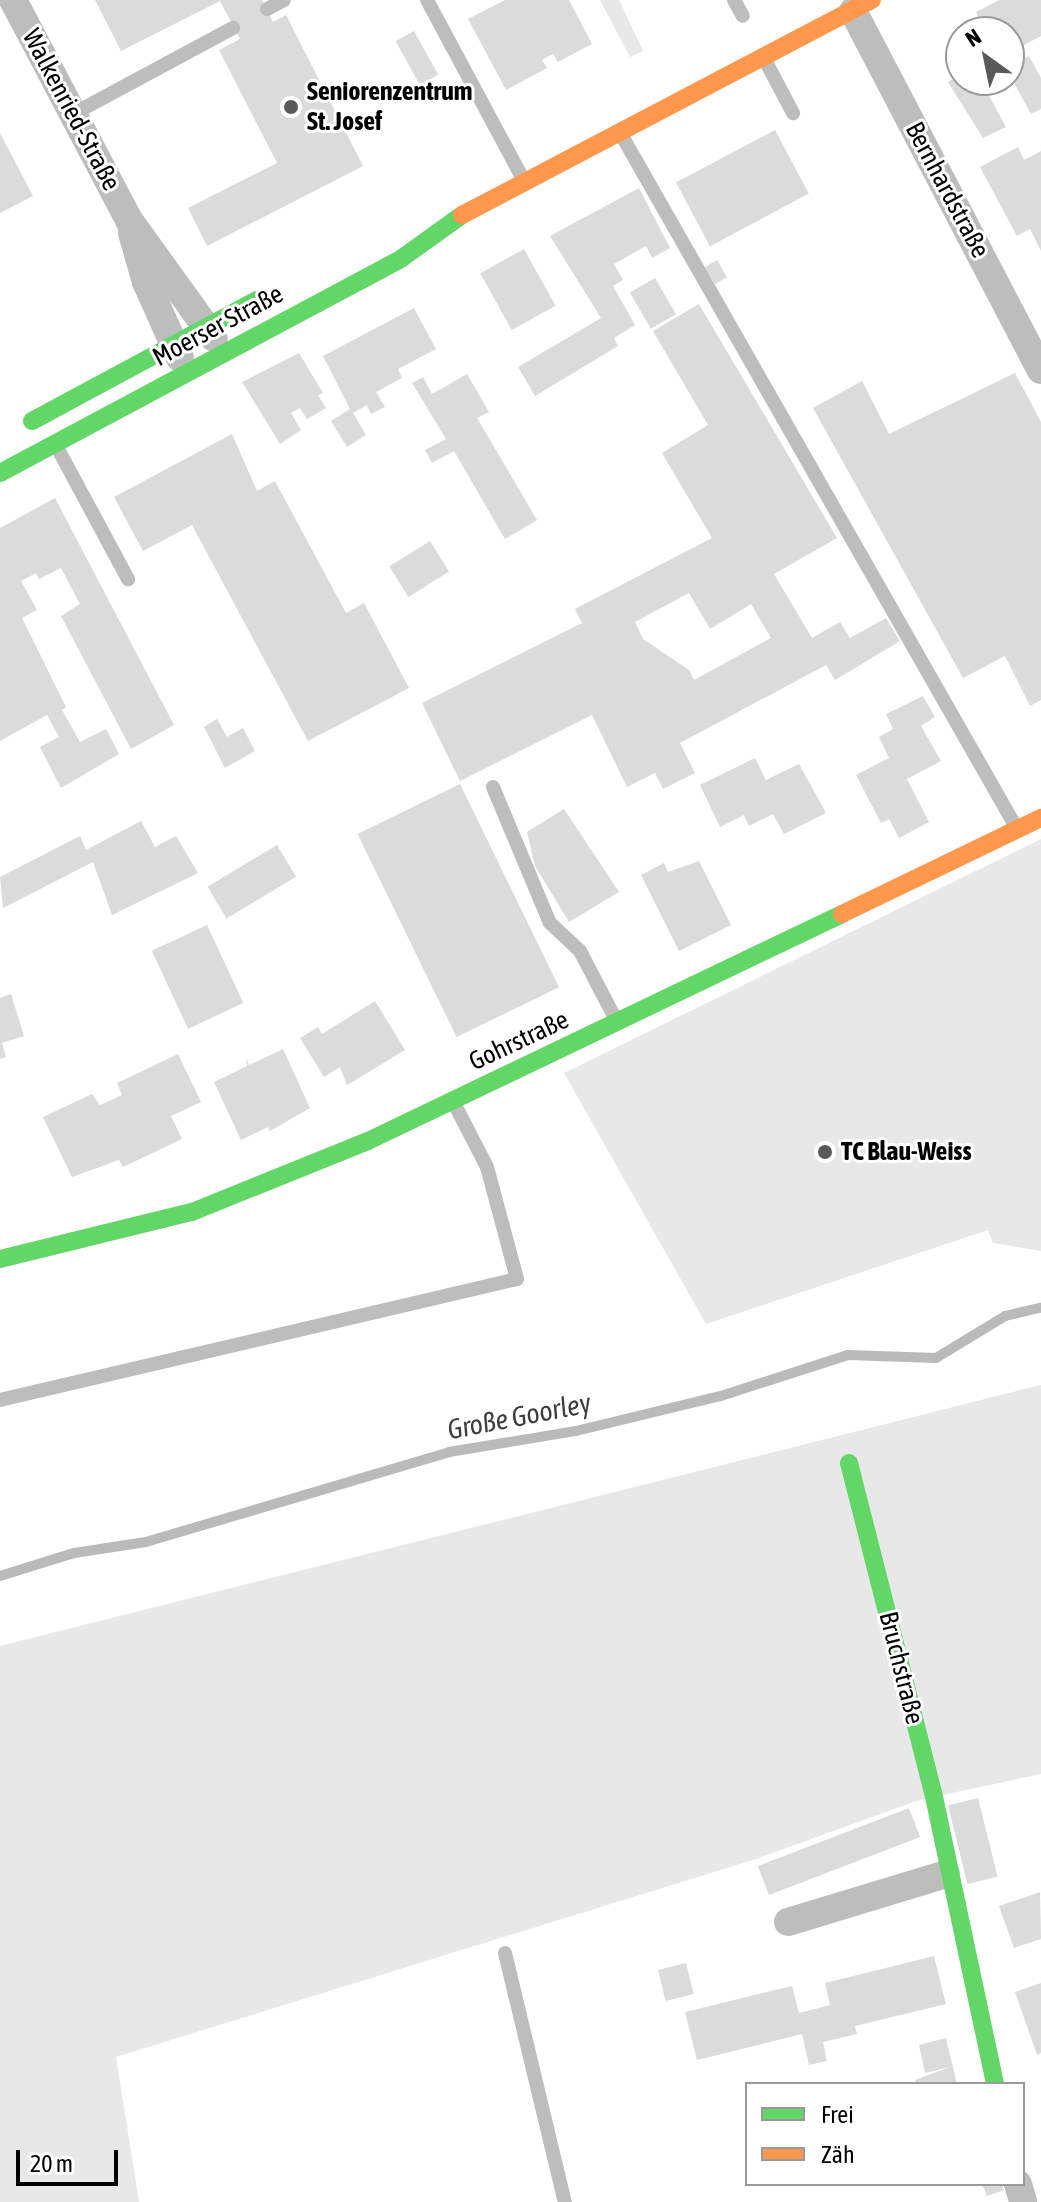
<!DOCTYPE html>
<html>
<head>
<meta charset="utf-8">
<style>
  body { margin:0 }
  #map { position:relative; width:1041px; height:2202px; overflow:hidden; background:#fff; font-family:"Asap Condensed",sans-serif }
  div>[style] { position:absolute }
  .green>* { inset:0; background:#e8e8e8 }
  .stream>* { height:10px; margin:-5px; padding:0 5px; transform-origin:5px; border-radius:5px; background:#bababa }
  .building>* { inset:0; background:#dbdbdb; transform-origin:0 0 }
  .lane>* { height:14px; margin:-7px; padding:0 7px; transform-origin:7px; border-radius:7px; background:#bdbdbd }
  .street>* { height:28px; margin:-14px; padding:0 14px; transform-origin:14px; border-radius:14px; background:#bdbdbd }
  .fast>* { height:18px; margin:-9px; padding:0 9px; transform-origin:9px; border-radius:9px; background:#63d668 }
  .slow>* { height:18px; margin:-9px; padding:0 9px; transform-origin:9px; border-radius:9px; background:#ff974d }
  .dots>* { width:22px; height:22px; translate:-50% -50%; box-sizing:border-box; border:4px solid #fff; border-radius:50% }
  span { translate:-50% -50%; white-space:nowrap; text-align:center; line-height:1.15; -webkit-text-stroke:6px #fff; paint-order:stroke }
  .poi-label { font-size:26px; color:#000; font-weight:700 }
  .left { translate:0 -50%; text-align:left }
  .street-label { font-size:26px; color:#000 }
  .water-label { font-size:28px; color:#3d3d3d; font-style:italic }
  .legend { position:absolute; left:745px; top:2082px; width:280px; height:104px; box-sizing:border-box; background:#fff; border:2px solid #999; margin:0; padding:10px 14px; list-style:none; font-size:24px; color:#000 }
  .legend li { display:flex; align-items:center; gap:16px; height:40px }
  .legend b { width:40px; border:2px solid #999 }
  .north { position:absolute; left:945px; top:16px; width:80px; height:80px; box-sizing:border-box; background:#fff; border:2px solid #999; border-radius:50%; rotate:327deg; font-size:22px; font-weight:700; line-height:32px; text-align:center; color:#000 }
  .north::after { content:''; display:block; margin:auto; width:28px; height:36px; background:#595959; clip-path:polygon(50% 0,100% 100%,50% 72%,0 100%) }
  .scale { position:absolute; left:16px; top:2150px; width:102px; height:36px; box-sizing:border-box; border:4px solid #000; border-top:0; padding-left:10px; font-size:24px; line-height:28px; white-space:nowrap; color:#000; -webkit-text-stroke:6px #fff; paint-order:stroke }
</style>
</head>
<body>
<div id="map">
  <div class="green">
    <div style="clip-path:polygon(600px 0,619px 0,643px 51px,630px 57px)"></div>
    <div style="clip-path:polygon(1041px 839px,1041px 1251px,993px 1243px,988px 1230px,706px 1324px,564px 1073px)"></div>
    <div style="clip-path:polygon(1041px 1385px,1041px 1774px,919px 1800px,756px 1859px,116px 2057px,139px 2202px,0 2202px,0 1646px)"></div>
  </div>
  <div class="stream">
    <div style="left:0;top:1576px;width:77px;rotate:-17.3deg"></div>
    <div style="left:74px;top:1553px;width:73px;rotate:-8.7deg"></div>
    <div style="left:146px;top:1542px;width:316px;rotate:-16.5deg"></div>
    <div style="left:449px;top:1452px;width:129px;rotate:-9.4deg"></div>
    <div style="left:576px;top:1431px;width:149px;rotate:-13.6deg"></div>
    <div style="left:721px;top:1396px;width:133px;rotate:-17.9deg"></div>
    <div style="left:848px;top:1355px;width:88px;rotate:2deg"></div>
    <div style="left:936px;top:1358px;width:81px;rotate:-31.3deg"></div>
    <div style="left:1005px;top:1316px;width:37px;rotate:-13deg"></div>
  </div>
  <div class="building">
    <div style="clip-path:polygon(95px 0,262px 0,273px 22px,286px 15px,363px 166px,207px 246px,188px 208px,277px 163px,219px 50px,240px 39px,220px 1px,121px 51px)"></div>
    <div style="clip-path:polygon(505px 0,569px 0,592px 44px,558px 62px,553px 54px,542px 60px,547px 68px,506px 90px,468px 19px)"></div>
    <div style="clip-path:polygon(999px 0,1041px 0,1041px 36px,1009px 53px,1009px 32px,964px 32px,981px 23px,976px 12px)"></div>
    <div style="left:414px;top:31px;width:50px;height:21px;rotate:61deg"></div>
    <div style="clip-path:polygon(961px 52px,961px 80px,1009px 80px,1009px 67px,1029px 56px,1041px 78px,1041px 109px,1031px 114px,1013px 81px,988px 94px,1006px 127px,983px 138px,948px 82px,955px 78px,945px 61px)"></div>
    <div style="left:775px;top:130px;width:72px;height:112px;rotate:62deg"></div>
    <div style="clip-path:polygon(0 133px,33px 196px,0 213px)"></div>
    <div style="clip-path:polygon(1018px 147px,1024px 160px,1041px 151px,1041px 251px,1030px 229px,1017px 236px,980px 167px)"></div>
    <div style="clip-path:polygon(639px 188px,670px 248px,652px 258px,646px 246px,614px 264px,623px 280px,613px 286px,635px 325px,614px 338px,618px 346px,535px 396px,518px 367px,601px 318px,550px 236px)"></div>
    <div style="left:524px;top:249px;width:65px;height:50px;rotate:61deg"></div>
    <div style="left:717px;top:260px;width:20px;height:14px;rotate:60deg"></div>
    <div style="left:655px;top:278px;width:42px;height:29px;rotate:60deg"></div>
    <div style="clip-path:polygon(evenodd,699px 304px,837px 538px,774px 574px,796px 611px,812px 638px,840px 622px,850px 638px,886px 618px,900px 641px,835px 680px,826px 665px,680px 743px,695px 773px,663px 789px,655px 773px,627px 787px,592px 715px,460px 781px,422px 703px,582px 623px,575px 609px,712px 538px,662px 453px,708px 425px,653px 331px,699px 304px,689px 593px,710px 629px,751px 604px,771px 638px,694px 680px,689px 670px,643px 639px,635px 622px,689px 593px)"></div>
    <div style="clip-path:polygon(414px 308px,436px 349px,398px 369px,402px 378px,376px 392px,385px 407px,371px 414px,367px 405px,353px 413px,366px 435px,347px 447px,331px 421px,350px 409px,323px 356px)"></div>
    <div style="clip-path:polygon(299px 353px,323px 393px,318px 395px,326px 408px,307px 419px,300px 408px,291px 413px,301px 430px,280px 444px,242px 382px)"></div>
    <div style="clip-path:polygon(1015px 373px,1041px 422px,1041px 700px,1030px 706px,1005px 656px,963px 678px,813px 408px,862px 381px,889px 434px)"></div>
    <div style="clip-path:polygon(467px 374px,489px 412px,477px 418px,537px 520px,505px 539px,454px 451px,432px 463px,425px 450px,446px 439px,412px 383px,423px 377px,432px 394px)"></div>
    <div style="clip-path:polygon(232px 434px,257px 491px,275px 481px,346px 613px,364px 603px,409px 688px,308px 741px,192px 525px,143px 551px,114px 497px)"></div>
    <div style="clip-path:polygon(55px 498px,174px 725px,131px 749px,61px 616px,80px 604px,61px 568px,39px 579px,36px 573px,21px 581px,37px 610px,22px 618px,66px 707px,62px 710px,80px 742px,106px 729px,119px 754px,61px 788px,40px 747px,59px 737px,47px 715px,0 741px,0 528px)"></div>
    <div style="left:430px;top:541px;width:36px;height:48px;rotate:58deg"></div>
    <div style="clip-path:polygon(923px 696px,935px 717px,921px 726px,941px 761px,907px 779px,929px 822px,899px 838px,889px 819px,881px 823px,856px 775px,889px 758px,879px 737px,893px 729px,886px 714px)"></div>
    <div style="clip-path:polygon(217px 719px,227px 737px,243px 728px,255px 751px,225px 768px,204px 727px)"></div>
    <div style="clip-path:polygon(755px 758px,766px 780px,799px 764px,826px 813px,784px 834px,773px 814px,749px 826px,744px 815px,720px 827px,700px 785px)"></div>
    <div style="left:460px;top:784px;width:226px;height:114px;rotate:64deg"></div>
    <div style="clip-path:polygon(564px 809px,619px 892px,569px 922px,535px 866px,527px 832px)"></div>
    <div style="clip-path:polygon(141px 821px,155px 847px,176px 836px,198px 873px,112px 915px,93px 862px,3px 908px,0 877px,80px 836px,86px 850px)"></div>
    <div style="left:277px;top:845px;width:37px;height:81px;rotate:59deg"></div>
    <div style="clip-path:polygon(699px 861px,731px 925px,679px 951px,641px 875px,664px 863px,668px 872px)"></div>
    <div style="left:207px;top:925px;width:86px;height:61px;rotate:65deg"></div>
    <div style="clip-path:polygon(11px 994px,24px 1036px,2px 1043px,6px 1057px,0 1059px,0 998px)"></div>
    <div style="clip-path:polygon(375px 1001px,405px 1050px,347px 1085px,340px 1067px,324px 1077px,300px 1038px,318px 1027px,322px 1034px)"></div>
    <div style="clip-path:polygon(283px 1049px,310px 1108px,270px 1131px,268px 1127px,241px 1140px,214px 1082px,247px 1066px,246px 1058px,249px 1065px)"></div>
    <div style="clip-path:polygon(178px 1054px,201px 1102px,171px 1116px,182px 1139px,123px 1167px,119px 1160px,72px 1177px,43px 1117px,92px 1094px,100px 1105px,122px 1095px,117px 1083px)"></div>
    <div style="left:978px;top:1798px;width:81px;height:31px;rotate:76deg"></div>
    <div style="left:909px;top:1808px;width:31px;height:162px;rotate:69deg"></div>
    <div style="clip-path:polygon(1040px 1892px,1041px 1939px,1014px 1948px,999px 1906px)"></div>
    <div style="clip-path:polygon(934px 1956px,946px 2004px,855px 2026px,857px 2034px,823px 2042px,827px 2061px,809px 2065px,802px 2034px,697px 2060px,685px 2012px,792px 1986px,799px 2013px,815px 2009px,830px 2005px,825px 1983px)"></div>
    <div style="left:686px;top:1963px;width:32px;height:29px;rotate:76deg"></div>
    <div style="clip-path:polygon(1041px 1983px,1041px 2053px,1037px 2055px,1015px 1992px)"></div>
    <div style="clip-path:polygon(946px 2038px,957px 2084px,916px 2084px,915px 2080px,950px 2067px,925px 2073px,919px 2045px)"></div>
    <div style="clip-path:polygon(982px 2184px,1002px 2184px,1004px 2190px,987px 2196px)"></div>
  </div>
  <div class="lane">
    <div style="left:427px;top:0;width:201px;rotate:61.8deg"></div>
    <div style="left:734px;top:0;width:18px;rotate:61deg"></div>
    <div style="left:267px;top:9px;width:19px;rotate:-28deg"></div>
    <div style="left:766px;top:62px;width:58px;rotate:62.1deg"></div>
    <div style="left:73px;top:114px;width:182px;rotate:-28.3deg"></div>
    <div style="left:622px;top:136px;width:795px;rotate:60.31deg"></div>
    <div style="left:58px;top:449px;width:148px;rotate:61.7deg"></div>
    <div style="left:493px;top:787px;width:147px;rotate:67.3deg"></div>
    <div style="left:550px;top:923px;width:41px;rotate:43deg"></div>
    <div style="left:580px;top:951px;width:78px;rotate:62.4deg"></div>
    <div style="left:0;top:1400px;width:531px;rotate:-13.17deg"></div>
    <div style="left:517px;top:1279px;width:116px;rotate:-105deg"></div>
    <div style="left:487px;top:1167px;width:74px;rotate:-117.3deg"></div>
    <div style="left:505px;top:1953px;width:256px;rotate:76.5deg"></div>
  </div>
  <div class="street">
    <div style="left:13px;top:0;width:249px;rotate:62.2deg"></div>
    <div style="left:129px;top:220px;width:145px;rotate:54.2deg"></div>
    <div style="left:853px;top:11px;width:405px;rotate:62.4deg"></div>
    <div style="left:132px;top:233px;width:51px;rotate:74.1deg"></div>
    <div style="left:146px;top:282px;width:83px;rotate:65.9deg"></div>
    <div style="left:788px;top:1922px;width:165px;rotate:-16.9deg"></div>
    <div style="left:1018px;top:2184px;width:19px;rotate:74deg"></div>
  </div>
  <div class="fast">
    <div style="left:32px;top:421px;width:255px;rotate:-28.3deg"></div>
    <div style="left:0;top:473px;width:456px;rotate:-28.1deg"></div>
    <div style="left:402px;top:258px;width:74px;rotate:-35.6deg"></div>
    <div style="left:0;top:1259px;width:198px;rotate:-13.8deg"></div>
    <div style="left:192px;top:1212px;width:190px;rotate:-22deg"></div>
    <div style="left:368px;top:1141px;width:526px;rotate:-25.59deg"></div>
    <div style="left:849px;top:1463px;width:340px;rotate:75.7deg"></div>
    <div style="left:933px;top:1792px;width:299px;rotate:78deg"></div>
  </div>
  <div class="slow">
    <div style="left:462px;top:215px;width:463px;rotate:-27.7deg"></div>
    <div style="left:842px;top:914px;width:221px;rotate:-25.8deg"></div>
  </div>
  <div class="dots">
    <div style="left:291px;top:107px;background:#595959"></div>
    <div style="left:825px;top:1152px;background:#595959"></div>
  </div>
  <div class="poi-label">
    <span class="left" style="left:307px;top:107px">Seniorenzentrum<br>St. Josef</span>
    <span class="left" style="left:841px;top:1152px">TC Blau-Weiss</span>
  </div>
  <div class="street-label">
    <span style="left:71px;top:110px;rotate:62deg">Walkenried-Straße</span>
    <span style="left:947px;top:190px;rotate:62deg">Bernhardstraße</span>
    <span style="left:218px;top:326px;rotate:-28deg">Moerser Straße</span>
    <span style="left:519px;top:1041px;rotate:-25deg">Gohrstraße</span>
    <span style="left:901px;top:1668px;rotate:76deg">Bruchstraße</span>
  </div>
  <div class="water-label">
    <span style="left:519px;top:1416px;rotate:-11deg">Große Goorley</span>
  </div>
  <ul class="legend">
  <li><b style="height:10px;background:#63d668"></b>Frei</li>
  <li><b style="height:10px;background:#ff974d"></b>Zäh</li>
  </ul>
  <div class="north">N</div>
  <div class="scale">20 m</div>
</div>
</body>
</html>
